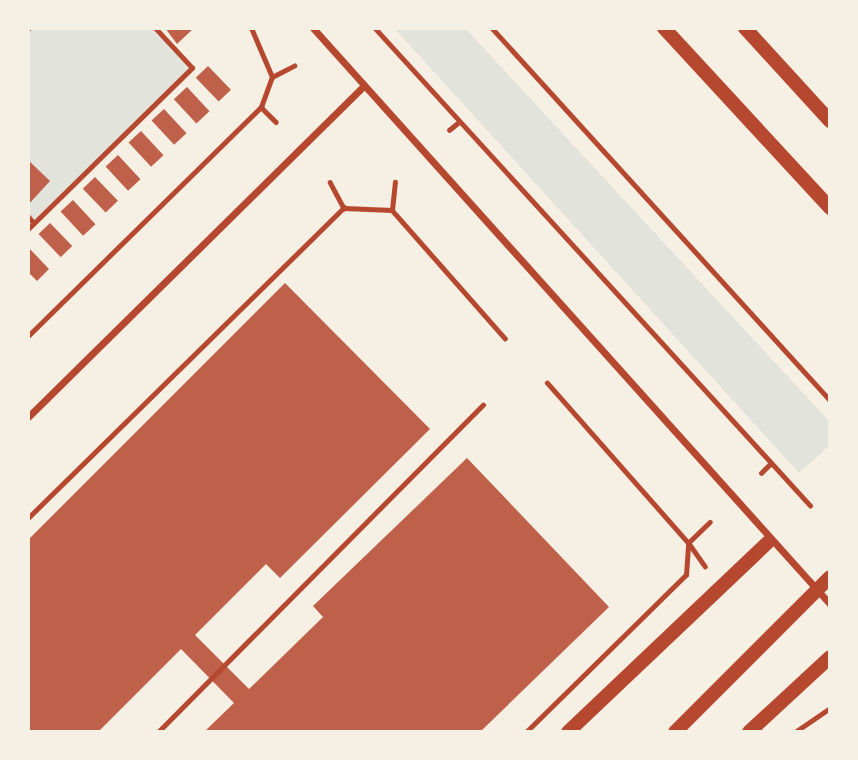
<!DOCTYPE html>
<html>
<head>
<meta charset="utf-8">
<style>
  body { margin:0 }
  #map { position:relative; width:858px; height:760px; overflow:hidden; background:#f6efe4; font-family:"DejaVu Sans",sans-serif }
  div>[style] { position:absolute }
  .green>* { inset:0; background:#e2e4dc }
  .building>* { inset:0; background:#bf614a; transform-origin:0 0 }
  .path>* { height:4.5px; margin:-2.25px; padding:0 2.25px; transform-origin:2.25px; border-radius:2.25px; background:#b5482f }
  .minor>* { height:7px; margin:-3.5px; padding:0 3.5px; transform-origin:3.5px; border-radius:3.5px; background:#b5482f }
  .secondary>* { height:14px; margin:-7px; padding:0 7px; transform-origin:7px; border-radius:7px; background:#b5482f }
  span { translate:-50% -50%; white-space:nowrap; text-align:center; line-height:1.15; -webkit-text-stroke:7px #f6efe4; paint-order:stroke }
  .frame { position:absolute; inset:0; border:30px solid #f6efe4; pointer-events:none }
</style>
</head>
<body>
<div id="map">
  <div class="green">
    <div style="clip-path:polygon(155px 28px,192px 68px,28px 229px,28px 29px)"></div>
    <div style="clip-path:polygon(394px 28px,465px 28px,830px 422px,830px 445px,799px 473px)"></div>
  </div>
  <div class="building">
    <div style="clip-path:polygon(165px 28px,194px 28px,177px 44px)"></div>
    <div style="left:208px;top:66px;width:33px;height:17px;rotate:46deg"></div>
    <div style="left:187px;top:87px;width:33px;height:18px;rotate:47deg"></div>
    <div style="left:164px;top:109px;width:33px;height:17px;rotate:47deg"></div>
    <div style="left:141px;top:131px;width:33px;height:17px;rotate:47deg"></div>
    <div style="left:118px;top:155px;width:33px;height:17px;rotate:47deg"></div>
    <div style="clip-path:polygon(28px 160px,50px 181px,28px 205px)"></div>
    <div style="left:95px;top:177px;width:33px;height:17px;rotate:46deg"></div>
    <div style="left:73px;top:200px;width:33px;height:17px;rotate:47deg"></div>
    <div style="left:50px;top:223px;width:32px;height:16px;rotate:46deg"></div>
    <div style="clip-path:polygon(28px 247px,49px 269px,37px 281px,28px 272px)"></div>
    <div style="clip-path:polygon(285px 283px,430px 429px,280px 578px,266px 564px,195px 635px,249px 689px,323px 617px,313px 606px,467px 458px,609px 607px,480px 732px,204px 732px,234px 703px,181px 649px,98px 732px,28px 732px,28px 540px)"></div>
  </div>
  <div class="path">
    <div style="left:375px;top:28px;width:646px;rotate:47.64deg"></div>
    <div style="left:492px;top:28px;width:503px;rotate:47.74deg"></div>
    <div style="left:28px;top:29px;width:1px;rotate:-45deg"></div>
    <div style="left:272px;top:77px;width:25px;rotate:-27deg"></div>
    <div style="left:261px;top:107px;width:21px;rotate:45deg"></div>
    <div style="left:449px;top:130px;width:13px;rotate:-39deg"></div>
    <div style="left:330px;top:182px;width:30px;rotate:62deg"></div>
    <div style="left:392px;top:210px;width:28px;rotate:-84deg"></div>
    <div style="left:28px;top:216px;width:9px;rotate:49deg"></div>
    <div style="left:28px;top:229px;width:230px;rotate:-44.5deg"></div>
    <div style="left:192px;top:68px;width:54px;rotate:-132.8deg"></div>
    <div style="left:28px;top:336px;width:327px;rotate:-44.5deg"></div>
    <div style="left:261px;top:107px;width:32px;rotate:-70deg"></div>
    <div style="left:272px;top:77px;width:53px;rotate:-113.2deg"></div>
    <div style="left:761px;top:473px;width:14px;rotate:-45deg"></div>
    <div style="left:28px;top:518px;width:443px;rotate:-44.5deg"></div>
    <div style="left:344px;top:208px;width:48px;rotate:2.4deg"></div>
    <div style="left:392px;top:210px;width:171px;rotate:48.6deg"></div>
    <div style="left:705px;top:567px;width:29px;rotate:-125deg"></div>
    <div style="left:688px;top:543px;width:30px;rotate:-44deg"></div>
    <div style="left:158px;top:732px;width:461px;rotate:-45.2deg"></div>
    <div style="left:526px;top:732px;width:224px;rotate:-44.5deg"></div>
    <div style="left:686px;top:575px;width:32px;rotate:-86deg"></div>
    <div style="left:688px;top:543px;width:213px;rotate:-131.4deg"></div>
    <div style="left:795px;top:732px;width:42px;rotate:-34.4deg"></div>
  </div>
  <div class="minor">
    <div style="left:313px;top:28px;width:774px;rotate:48.09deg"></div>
    <div style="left:28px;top:417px;width:472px;rotate:-44.6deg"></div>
  </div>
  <div class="secondary">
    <div style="left:664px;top:28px;width:245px;rotate:47.3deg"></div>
    <div style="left:745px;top:28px;width:126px;rotate:47.6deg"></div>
    <div style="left:568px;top:732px;width:276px;rotate:-43.5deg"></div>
    <div style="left:675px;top:732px;width:219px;rotate:-45deg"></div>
    <div style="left:749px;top:732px;width:110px;rotate:-42.8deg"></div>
  </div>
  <div class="frame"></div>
</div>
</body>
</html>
